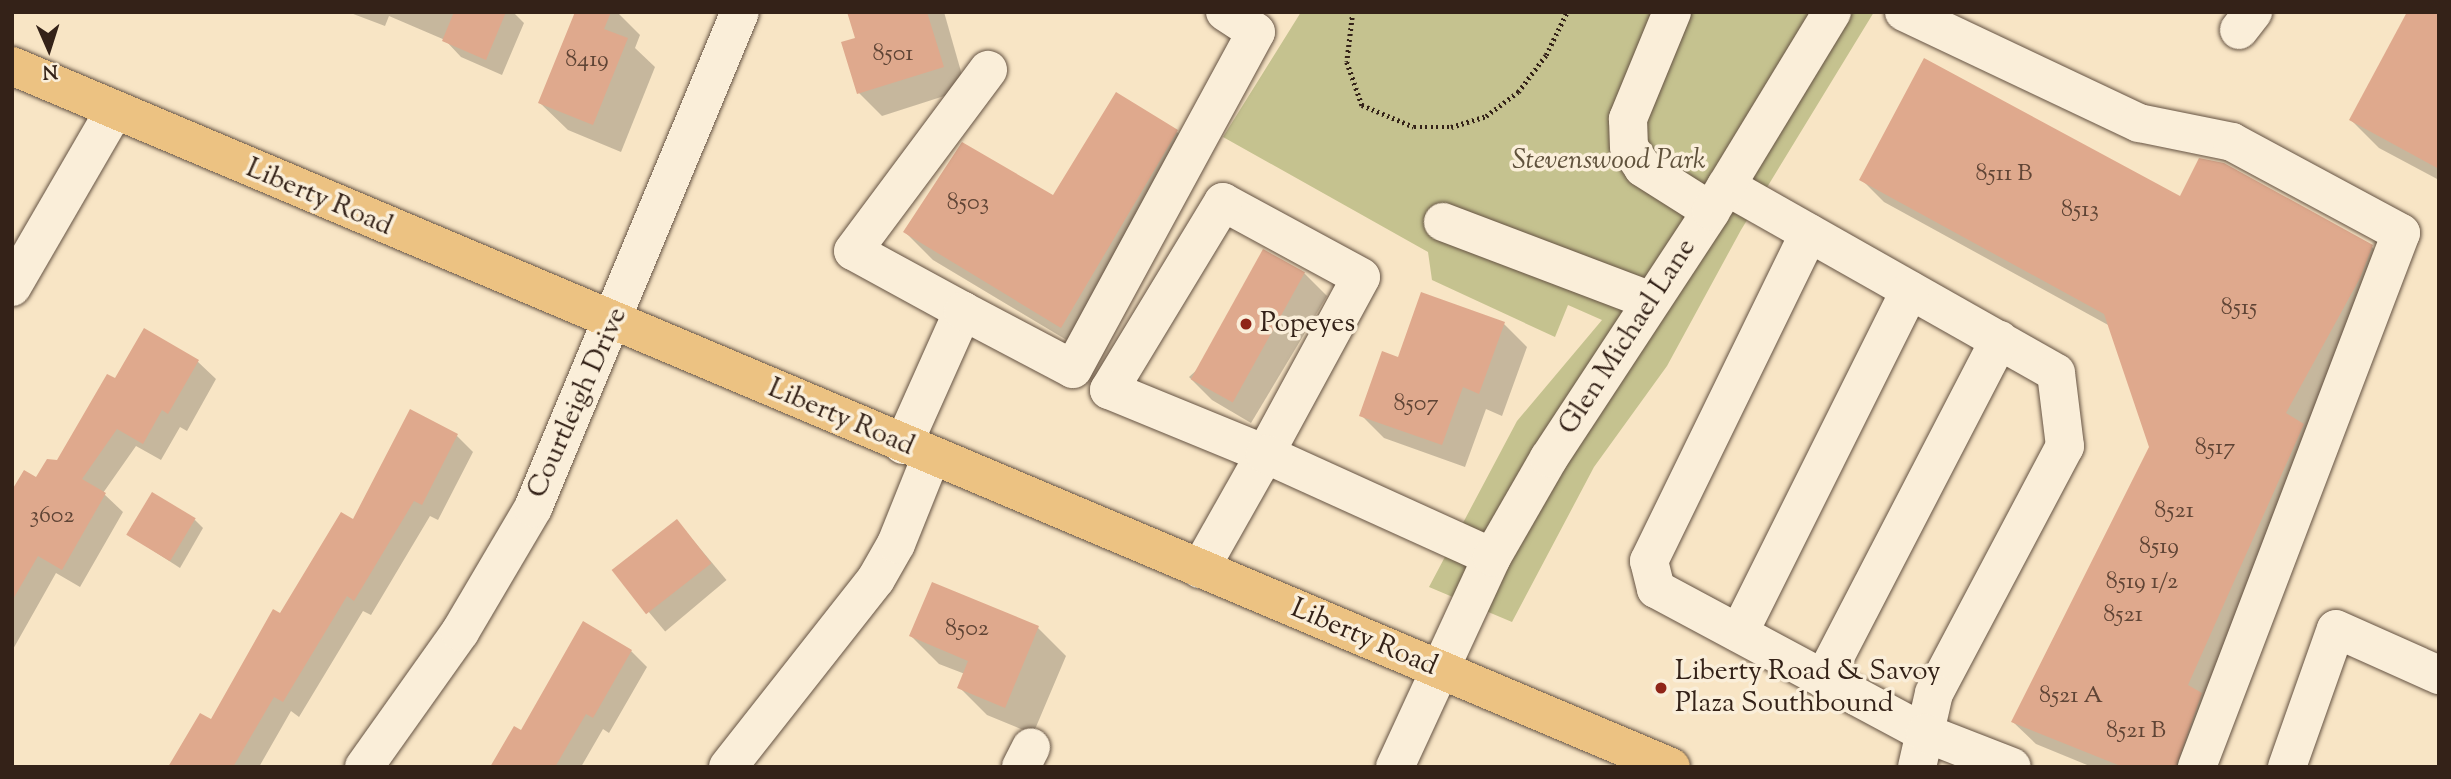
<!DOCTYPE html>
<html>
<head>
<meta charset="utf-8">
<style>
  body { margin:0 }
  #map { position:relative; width:2451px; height:779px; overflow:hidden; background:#f8e5c5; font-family:"Sorts Mill Goudy",serif }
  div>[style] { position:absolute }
  .green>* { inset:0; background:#c5c28f }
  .shadow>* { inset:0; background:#0003; transform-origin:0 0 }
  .building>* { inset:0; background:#dfa98d; transform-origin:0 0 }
  .path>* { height:4.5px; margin-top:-2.25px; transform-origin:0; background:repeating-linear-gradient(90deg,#342218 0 2px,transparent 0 5.5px) }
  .roads { filter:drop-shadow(0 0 2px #655343) drop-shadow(0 0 2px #655343) }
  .minor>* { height:38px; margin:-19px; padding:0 19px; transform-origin:19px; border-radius:19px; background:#faeed9 }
  .major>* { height:38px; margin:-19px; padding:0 19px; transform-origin:19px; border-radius:19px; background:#ecc282 }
  .dots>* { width:19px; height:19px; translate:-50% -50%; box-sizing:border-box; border:4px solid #faeed9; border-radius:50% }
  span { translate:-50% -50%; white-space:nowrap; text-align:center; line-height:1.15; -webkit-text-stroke:7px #faeed9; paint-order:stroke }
  .number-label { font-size:24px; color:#5f4435 }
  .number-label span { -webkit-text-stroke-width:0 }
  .park-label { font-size:28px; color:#60523c; font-style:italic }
  .street-label { font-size:28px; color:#342218 }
  .poi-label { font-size:28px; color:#342218 }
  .left { translate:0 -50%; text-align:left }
  .frame { position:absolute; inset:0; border:14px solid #342218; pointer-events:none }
  .north { position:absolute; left:14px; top:14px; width:70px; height:70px; -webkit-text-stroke:5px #faeed9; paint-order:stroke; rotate:177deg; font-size:19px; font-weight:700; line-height:28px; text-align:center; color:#342218 }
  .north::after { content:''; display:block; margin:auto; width:24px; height:32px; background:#342218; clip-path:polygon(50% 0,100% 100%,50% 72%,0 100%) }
</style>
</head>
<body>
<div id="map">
  <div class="green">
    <div style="clip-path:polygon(1301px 12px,1874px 12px,1741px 230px,1667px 366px,1594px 467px,1512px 622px,1429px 587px,1517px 421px,1602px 320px,1568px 305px,1555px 337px,1432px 280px,1428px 252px,1223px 137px)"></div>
  </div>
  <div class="shadow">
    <div style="clip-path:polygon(348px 12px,513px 12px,524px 23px,502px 75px,461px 57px,445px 40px,389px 16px,385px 26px)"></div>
    <div style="clip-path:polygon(577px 12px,617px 12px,640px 35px,635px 48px,655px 67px,621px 152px,568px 130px,540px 103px)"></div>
    <div style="clip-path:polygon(854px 12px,944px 12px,966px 89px,882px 116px,859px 93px)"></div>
    <div style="clip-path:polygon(2439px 12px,2439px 180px,2379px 148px,2351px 120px)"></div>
    <div style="clip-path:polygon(1177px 132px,1205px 159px,1090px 354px,933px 260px,905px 232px,1054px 198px)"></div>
    <div style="clip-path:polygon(1861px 179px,2180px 198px,2372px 247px,2395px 270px,2205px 767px,2092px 767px,2036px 744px,2013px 722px,2151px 448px,2110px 326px,1884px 202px)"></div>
    <div style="clip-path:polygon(1304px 273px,1327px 296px,1251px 423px,1212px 400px,1189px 377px)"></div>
    <div style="clip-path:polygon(1504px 324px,1527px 347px,1502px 416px,1486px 409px,1465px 467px,1384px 438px,1361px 415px,1399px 359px)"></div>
    <div style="clip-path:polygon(197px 361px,216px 379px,187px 431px,180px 427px,161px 460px,136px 446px,103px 493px,123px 512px,80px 587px,56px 573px,12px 651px,12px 494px,58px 462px,116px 380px)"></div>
    <div style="clip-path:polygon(410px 412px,457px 436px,473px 452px,438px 520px,430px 516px,371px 615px,363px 611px,299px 717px,291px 711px,259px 767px,172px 767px,211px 722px,281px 615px,353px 522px)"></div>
    <div style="clip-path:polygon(195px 520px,203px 528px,180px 568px,129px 535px)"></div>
    <div style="left:677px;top:521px;width:77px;height:80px;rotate:50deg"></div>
    <div style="clip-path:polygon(1038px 628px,1066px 656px,1033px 734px,987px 715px,959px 687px,965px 674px,939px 664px,911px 636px)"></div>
    <div style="clip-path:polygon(631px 651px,647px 667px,609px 733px,603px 729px,581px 767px,492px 767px,521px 733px)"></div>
  </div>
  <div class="building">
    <div style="clip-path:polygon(454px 12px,506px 12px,486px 60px,442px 41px)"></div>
    <div style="clip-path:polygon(575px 12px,611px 12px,604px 29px,628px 38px,593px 125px,538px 103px)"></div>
    <div style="clip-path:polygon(847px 12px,927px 12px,944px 67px,857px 94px,841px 42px,855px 38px)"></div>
    <div style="clip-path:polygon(2407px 12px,2439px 12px,2439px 169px,2349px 120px)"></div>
    <div style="clip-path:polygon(1924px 58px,2180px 196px,2199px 158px,2224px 163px,2373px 245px,2360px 278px,2286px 413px,2304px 424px,2188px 685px,2202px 693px,2176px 767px,2123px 767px,2011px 722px,2149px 447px,2104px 314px,1859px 180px)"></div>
    <div style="clip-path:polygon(1116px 92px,1178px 130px,1061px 328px,903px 232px,962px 142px,1053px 195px)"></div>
    <div style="left:1263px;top:249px;width:48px;height:149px;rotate:29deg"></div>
    <div style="clip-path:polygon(1421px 292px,1505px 322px,1479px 394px,1463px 387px,1442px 445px,1359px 416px,1382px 351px,1398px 357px)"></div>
    <div style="clip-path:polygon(144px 328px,199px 360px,168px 414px,162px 410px,143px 444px,117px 429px,82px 479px,106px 493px,62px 570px,38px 556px,12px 601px,12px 490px,24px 470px,36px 477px,47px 459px,57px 460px,107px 374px,115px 378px)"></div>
    <div style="clip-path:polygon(410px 409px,458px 434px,422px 505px,414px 501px,354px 601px,347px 596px,283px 702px,274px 697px,233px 767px,168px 767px,200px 713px,211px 719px,273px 609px,280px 613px,341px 512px,353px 519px)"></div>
    <div style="left:152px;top:492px;width:51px;height:50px;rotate:31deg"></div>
    <div style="left:677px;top:519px;width:56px;height:83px;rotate:52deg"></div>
    <div style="clip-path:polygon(932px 582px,1039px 626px,1005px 708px,957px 688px,968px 661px,909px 636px)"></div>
    <div style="clip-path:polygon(583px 621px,632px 650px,593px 718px,586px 714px,555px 767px,490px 767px,514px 726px,521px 730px)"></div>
  </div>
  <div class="path">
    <div style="left:1353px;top:12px;width:50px;rotate:96.8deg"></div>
    <div style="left:1347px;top:62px;width:46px;rotate:70.8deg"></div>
    <div style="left:1362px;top:105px;width:56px;rotate:22.9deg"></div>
    <div style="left:1414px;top:127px;width:37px"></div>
    <div style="left:1451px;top:127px;width:37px;rotate:-17deg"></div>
    <div style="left:1486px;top:116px;width:40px;rotate:-37deg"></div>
    <div style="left:1518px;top:92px;width:46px;rotate:-52.9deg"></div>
    <div style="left:1546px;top:55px;width:48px;rotate:-64deg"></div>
  </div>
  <div class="roads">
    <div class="minor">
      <div style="left:1672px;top:12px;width:116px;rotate:112.4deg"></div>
      <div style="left:1628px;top:119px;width:28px;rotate:88deg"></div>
      <div style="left:1629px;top:147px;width:25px;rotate:56deg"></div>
      <div style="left:1643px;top:168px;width:80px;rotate:32.3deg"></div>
      <div style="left:1904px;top:12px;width:260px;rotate:25.3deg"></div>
      <div style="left:2139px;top:123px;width:95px;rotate:11.5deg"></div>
      <div style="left:2232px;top:142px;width:192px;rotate:28.3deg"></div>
      <div style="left:2401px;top:233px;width:572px;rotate:110.91deg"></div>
      <div style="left:2239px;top:30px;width:23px;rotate:-52deg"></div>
      <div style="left:1726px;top:186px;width:379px;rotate:29.5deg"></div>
      <div style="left:2056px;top:373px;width:74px;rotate:83deg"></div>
      <div style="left:2065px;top:446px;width:280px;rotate:117.9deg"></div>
      <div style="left:1934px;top:693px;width:76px;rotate:102.9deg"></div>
      <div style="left:1443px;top:222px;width:222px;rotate:20.8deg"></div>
      <div style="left:1809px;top:233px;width:365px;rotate:116deg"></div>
      <div style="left:1649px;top:561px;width:29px;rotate:76deg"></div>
      <div style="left:1656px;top:589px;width:305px;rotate:28.2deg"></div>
      <div style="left:1925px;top:733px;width:93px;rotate:21.3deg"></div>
      <div style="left:12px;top:287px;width:203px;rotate:-59.9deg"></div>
      <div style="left:963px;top:311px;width:125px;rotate:-151.4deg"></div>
      <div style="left:853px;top:251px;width:226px;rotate:-53.3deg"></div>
      <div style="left:903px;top:445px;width:147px;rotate:-65.9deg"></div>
      <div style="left:963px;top:311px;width:124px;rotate:27.8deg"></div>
      <div style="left:1073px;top:369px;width:383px;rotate:-61.5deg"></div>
      <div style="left:1256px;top:32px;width:37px;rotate:-147deg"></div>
      <div style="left:1200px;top:569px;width:132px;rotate:-60.5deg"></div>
      <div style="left:1265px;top:454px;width:201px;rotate:-61.5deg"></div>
      <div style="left:1361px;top:277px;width:157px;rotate:-151.5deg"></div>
      <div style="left:1223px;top:202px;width:220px;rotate:121.2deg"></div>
      <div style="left:1109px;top:390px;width:169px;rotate:22.3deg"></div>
      <div style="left:1265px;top:454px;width:249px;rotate:24.4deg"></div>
      <div style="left:1739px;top:633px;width:383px;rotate:-63.5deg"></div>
      <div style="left:1824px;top:678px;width:381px;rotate:-62.6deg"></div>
      <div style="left:364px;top:767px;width:166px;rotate:-54.6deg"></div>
      <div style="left:460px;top:632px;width:144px;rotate:-59.5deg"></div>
      <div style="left:533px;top:508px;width:537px;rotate:-67.35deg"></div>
      <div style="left:728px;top:767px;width:239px;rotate:-51.8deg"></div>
      <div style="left:876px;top:579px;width:40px;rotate:-60.3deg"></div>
      <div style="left:896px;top:544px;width:94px;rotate:-68.1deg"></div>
      <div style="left:1021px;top:767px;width:22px;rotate:-63deg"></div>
      <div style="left:1395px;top:767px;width:231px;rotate:-65.2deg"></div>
      <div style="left:1492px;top:557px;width:114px;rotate:-60.1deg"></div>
      <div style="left:1549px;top:458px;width:295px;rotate:-56.7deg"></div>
      <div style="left:1711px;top:211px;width:233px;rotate:-58.7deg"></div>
      <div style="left:2287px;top:767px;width:146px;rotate:-70.5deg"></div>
      <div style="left:2336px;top:629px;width:113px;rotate:24.1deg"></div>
    </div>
    <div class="major">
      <div style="left:12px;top:66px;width:1801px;rotate:22.91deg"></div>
    </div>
  </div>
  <div class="dots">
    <div style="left:1246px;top:324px;background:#8f2418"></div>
    <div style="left:1661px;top:688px;background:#8f2418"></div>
  </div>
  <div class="number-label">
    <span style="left:893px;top:55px">8501</span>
    <span style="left:587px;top:61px">8419</span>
    <span style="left:2004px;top:175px">8511 B</span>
    <span style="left:968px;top:204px">8503</span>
    <span style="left:2080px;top:211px">8513</span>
    <span style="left:2239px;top:309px">8515</span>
    <span style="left:1416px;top:405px">8507</span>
    <span style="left:2215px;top:449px">8517</span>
    <span style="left:2174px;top:512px">8521</span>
    <span style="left:52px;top:517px">3602</span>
    <span style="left:2159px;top:548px">8519</span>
    <span style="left:2142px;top:583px">8519 1/2</span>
    <span style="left:2123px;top:616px">8521</span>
    <span style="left:967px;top:630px">8502</span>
    <span style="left:2071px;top:697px">8521 A</span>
    <span style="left:2136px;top:732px">8521 B</span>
  </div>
  <div class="park-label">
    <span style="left:1609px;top:161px">Stevenswood Park</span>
  </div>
  <div class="street-label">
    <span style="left:319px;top:198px;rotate:23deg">Liberty Road</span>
    <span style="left:1628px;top:337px;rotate:-57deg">Glen Michael Lane</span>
    <span style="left:578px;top:403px;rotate:-66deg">Courtleigh Drive</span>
    <span style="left:841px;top:418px;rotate:23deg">Liberty Road</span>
    <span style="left:1364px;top:638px;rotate:23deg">Liberty Road</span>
  </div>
  <div class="poi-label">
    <span class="left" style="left:1260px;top:324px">Popeyes</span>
    <span class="left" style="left:1675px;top:688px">Liberty Road &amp; Savoy<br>Plaza Southbound</span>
  </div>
  <div class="frame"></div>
  <div class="north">N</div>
</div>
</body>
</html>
